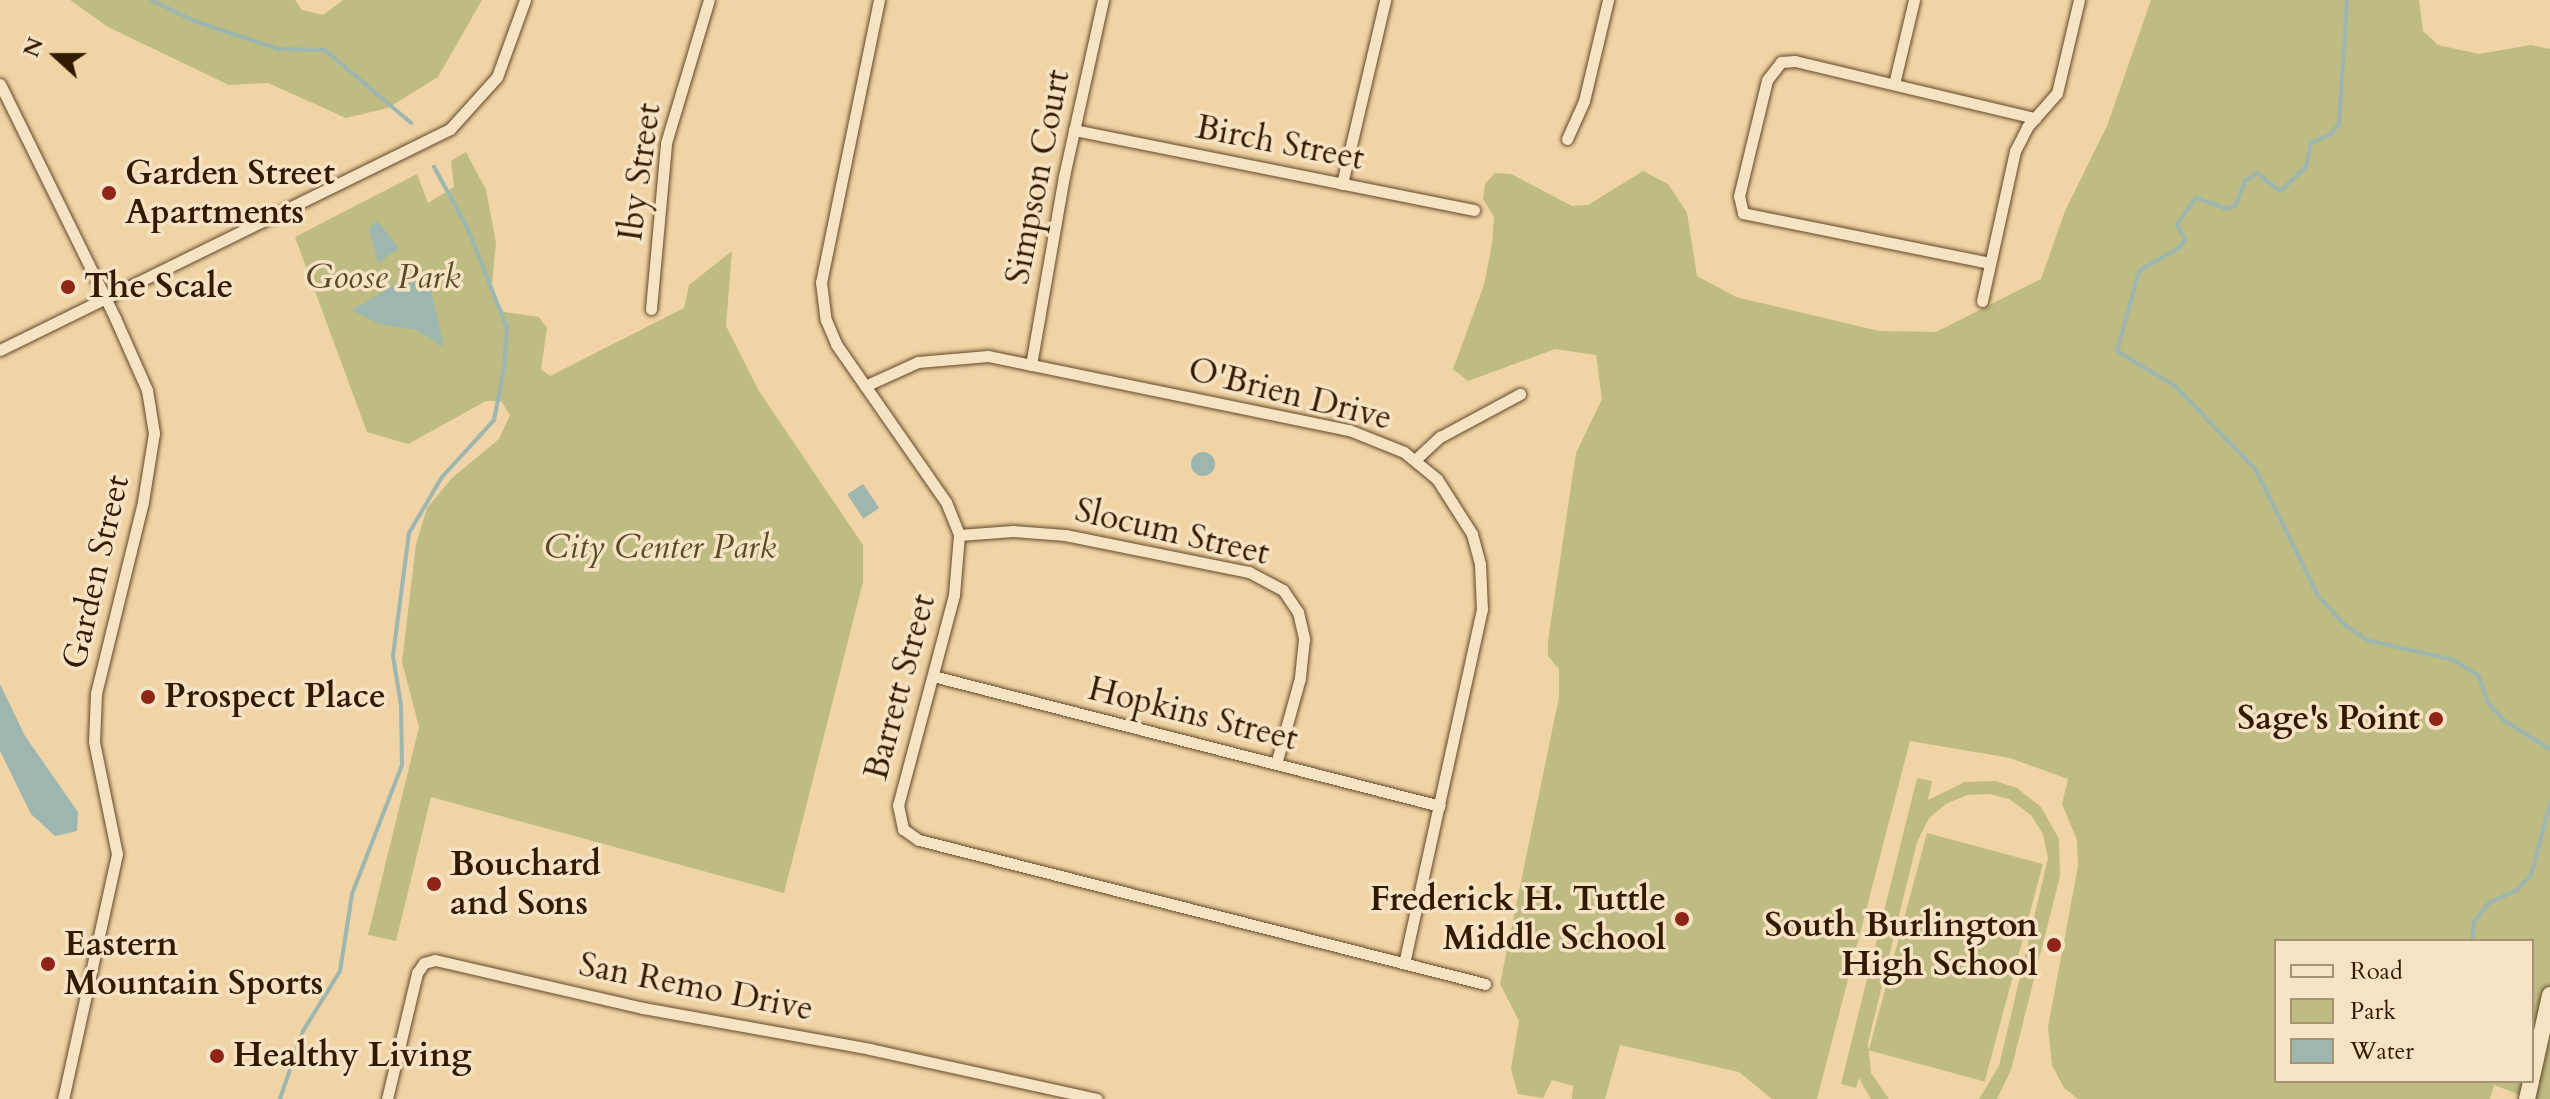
<!DOCTYPE html>
<html>
<head>
<meta charset="utf-8">
<style>
  body { margin:0 }
  #map { position:relative; width:2550px; height:1099px; overflow:hidden; background:#f0d4a5; font-family:Cardo,serif }
  div>[style] { position:absolute }
  .green>* { inset:0; background:#bebb83; transform-origin:0 0 }
  .water>* { inset:0; background:#9db6b0; transform-origin:0 0 }
  .round { border-radius:50% }
  .stream>* { height:4px; margin:-2px; padding:0 2px; transform-origin:2px; border-radius:2px; background:#9db6b0 }
  .roads { filter:drop-shadow(0 0 2px #624829) drop-shadow(0 0 2px #624829) }
  .street>* { height:11px; margin:-5.5px; padding:0 5.5px; transform-origin:5.5px; border-radius:5.5px; background:#f5e3c4 }
  .secondary>* { height:16px; margin:-8px; padding:0 8px; transform-origin:8px; border-radius:8px; background:#f5e3c4 }
  .dots>* { width:22px; height:22px; translate:-50% -50%; box-sizing:border-box; border:4px solid #f5e3c4; border-radius:50% }
  span { translate:-50% -50%; white-space:nowrap; text-align:center; line-height:1.15; -webkit-text-stroke:7px #f5e3c4; paint-order:stroke }
  .street-label { font-size:34px; color:#321a00 }
  .poi-label { font-size:34px; color:#321a00; font-weight:700 }
  .left { translate:0 -50%; text-align:left }
  .right { translate:-100% -50%; text-align:right }
  .park-label { font-size:34px; color:#5c4a27; font-style:italic }
  .legend { position:absolute; left:2274px; top:939px; width:260px; height:144px; box-sizing:border-box; background:#f5e3c4; border:2px solid #a79376; margin:0; padding:10px 14px; list-style:none; font-size:24px; color:#321a00 }
  .legend li { display:flex; align-items:center; gap:16px; height:40px }
  .legend b { width:40px; border:2px solid #a79376 }
  .north { position:absolute; left:16px; top:16px; width:80px; height:80px; -webkit-text-stroke:6px #f5e3c4; paint-order:stroke; rotate:291deg; font-size:22px; font-weight:700; line-height:32px; text-align:center; color:#321a00 }
  .north::after { content:''; display:block; margin:auto; width:28px; height:36px; background:#321a00; clip-path:polygon(50% 0,100% 100%,50% 72%,0 100%) }
</style>
</head>
<body>
<div id="map">
  <div class="green">
    <div style="clip-path:polygon(70px 0,295px 0,302px 10px,323px 15px,343px 0,482px 0,438px 77px,388px 108px,346px 118px,268px 83px,229px 85px,108px 27px)"></div>
    <div style="clip-path:polygon(evenodd,2151px 0,2419px 0,2423px 31px,2438px 45px,2479px 54px,2531px 45px,2550px 49px,2550px 1099px,2531px 1099px,2494px 1085px,2490px 1099px,2078px 1099px,2064px 1088px,2052px 1065px,2048px 1027px,2078px 866px,2077px 840px,2062px 804px,2068px 779px,2010px 758px,1910px 741px,1817px 1099px,1772px 1099px,1739px 1072px,1620px 1045px,1605px 1099px,1572px 1099px,1573px 1086px,1552px 1080px,1543px 1098px,1518px 1094px,1511px 1069px,1519px 1021px,1500px 984px,1559px 697px,1559px 669px,1548px 656px,1548px 641px,1576px 453px,1602px 399px,1596px 355px,1555px 349px,1468px 381px,1453px 369px,1484px 285px,1492px 244px,1494px 217px,1483px 199px,1485px 184px,1495px 173px,1511px 174px,1572px 206px,1588px 205px,1643px 171px,1668px 184px,1687px 213px,1697px 276px,1736px 297px,1879px 331px,1936px 332px,2041px 279px,2065px 211px,2107px 126px,2151px 0,2276px 941px,2532px 941px,2532px 1081px,2276px 1081px,2276px 941px)"></div>
    <div style="clip-path:polygon(466px 152px,486px 190px,496px 243px,491px 294px,504px 312px,539px 317px,547px 328px,541px 369px,550px 376px,684px 308px,689px 285px,732px 251px,726px 326px,759px 391px,863px 545px,863px 582px,784px 893px,431px 797px,396px 941px,368px 935px,419px 727px,402px 662px,416px 544px,427px 508px,452px 478px,499px 439px,510px 415px,501px 401px,486px 401px,408px 444px,367px 432px,295px 237px,417px 174px,428px 203px,454px 187px,451px 161px)"></div>
    <div style="clip-path:polygon(1917px 778px,1932px 781px,1928px 800px,1965px 782px,1995px 781px,2017px 788px,2041px 807px,2059px 839px,2060px 876px,2011px 1070px,1997px 1099px,1979px 1099px,1999px 1066px,2048px 858px,2043px 834px,2031px 815px,2009px 799px,1989px 794px,1967px 795px,1946px 804px,1929px 818px,1917px 842px,1868px 1043px,1871px 1073px,1889px 1099px,1871px 1099px,1859px 1078px,1856px 1088px,1841px 1084px)"></div>
    <div style="left:1927px;top:833px;width:120px;height:225px;rotate:15deg"></div>
  </div>
  <div class="water">
    <div style="clip-path:polygon(377px 221px,399px 248px,378px 263px,369px 229px)"></div>
    <div style="clip-path:polygon(406px 278px,422px 278px,430px 286px,444px 347px,416px 330px,379px 324px,352px 310px)"></div>
    <div class="round" style="left:1191px;top:452px;width:24px;height:24px"></div>
    <div style="left:863px;top:484px;width:29px;height:19px;rotate:56deg"></div>
    <div style="clip-path:polygon(0 684px,25px 736px,78px 812px,77px 831px,55px 836px,31px 814px,0 751px)"></div>
  </div>
  <div class="stream">
    <div style="left:151px;top:0;width:48px;rotate:26deg"></div>
    <div style="left:194px;top:21px;width:89px;rotate:18.4deg"></div>
    <div style="left:278px;top:49px;width:47px;rotate:1.2deg"></div>
    <div style="left:325px;top:50px;width:113px;rotate:40.3deg"></div>
    <div style="left:2347px;top:0;width:124px;rotate:93.7deg"></div>
    <div style="left:2339px;top:124px;width:13px;rotate:129deg"></div>
    <div style="left:2331px;top:134px;width:22px;rotate:156deg"></div>
    <div style="left:2311px;top:143px;width:25px;rotate:102deg"></div>
    <div style="left:2306px;top:167px;width:35px;rotate:137deg"></div>
    <div style="left:2280px;top:191px;width:29px;rotate:-142deg"></div>
    <div style="left:2257px;top:173px;width:14px;rotate:146deg"></div>
    <div style="left:2245px;top:181px;width:26px;rotate:111deg"></div>
    <div style="left:2236px;top:205px;width:10px;rotate:156deg"></div>
    <div style="left:2227px;top:209px;width:33px;rotate:-160deg"></div>
    <div style="left:2196px;top:198px;width:32px;rotate:126deg"></div>
    <div style="left:2177px;top:224px;width:18px;rotate:63deg"></div>
    <div style="left:2185px;top:240px;width:9px;rotate:126deg"></div>
    <div style="left:2180px;top:247px;width:48px;rotate:149.7deg"></div>
    <div style="left:2139px;top:271px;width:83px;rotate:105.4deg"></div>
    <div style="left:2117px;top:351px;width:68px;rotate:31.1deg"></div>
    <div style="left:2175px;top:386px;width:117px;rotate:46deg"></div>
    <div style="left:2256px;top:470px;width:140px;rotate:63.8deg"></div>
    <div style="left:2318px;top:596px;width:40px;rotate:47deg"></div>
    <div style="left:2345px;top:625px;width:27px;rotate:34deg"></div>
    <div style="left:2367px;top:640px;width:89px;rotate:12.9deg"></div>
    <div style="left:2454px;top:660px;width:30px;rotate:33deg"></div>
    <div style="left:2479px;top:676px;width:28px;rotate:72deg"></div>
    <div style="left:2488px;top:703px;width:25px;rotate:47deg"></div>
    <div style="left:2505px;top:721px;width:53px;rotate:31.9deg"></div>
    <div style="left:2472px;top:941px;width:19px;rotate:-84deg"></div>
    <div style="left:2474px;top:922px;width:24px;rotate:-52deg"></div>
    <div style="left:2489px;top:903px;width:31px;rotate:-25deg"></div>
    <div style="left:2517px;top:890px;width:21px;rotate:-47deg"></div>
    <div style="left:2531px;top:875px;width:74px;rotate:-75.2deg"></div>
    <div style="left:280px;top:1099px;width:72px;rotate:-71.3deg"></div>
    <div style="left:303px;top:1031px;width:70px;rotate:-58.3deg"></div>
    <div style="left:340px;top:971px;width:78px;rotate:-81.1deg"></div>
    <div style="left:352px;top:894px;width:138px;rotate:-68.8deg"></div>
    <div style="left:402px;top:765px;width:60px;rotate:-91deg"></div>
    <div style="left:401px;top:705px;width:50px;rotate:-99.3deg"></div>
    <div style="left:393px;top:656px;width:124px;rotate:-82.6deg"></div>
    <div style="left:409px;top:533px;width:65px;rotate:-59.5deg"></div>
    <div style="left:442px;top:477px;width:77px;rotate:-47.6deg"></div>
    <div style="left:494px;top:420px;width:52px;rotate:-78.9deg"></div>
    <div style="left:504px;top:369px;width:41px;rotate:-85.8deg"></div>
    <div style="left:507px;top:328px;width:106px;rotate:-111.5deg"></div>
    <div style="left:468px;top:229px;width:71px;rotate:-118.7deg"></div>
  </div>
  <div class="roads">
    <div class="street">
      <div style="left:879px;top:0;width:288px;rotate:101.6deg"></div>
      <div style="left:821px;top:282px;width:38px;rotate:83deg"></div>
      <div style="left:826px;top:320px;width:26px;rotate:67deg"></div>
      <div style="left:836px;top:344px;width:193px;rotate:55.2deg"></div>
      <div style="left:946px;top:502px;width:35px;rotate:68deg"></div>
      <div style="left:959px;top:535px;width:60px;rotate:94.8deg"></div>
      <div style="left:954px;top:595px;width:217px;rotate:104.9deg"></div>
      <div style="left:898px;top:805px;width:25px;rotate:78deg"></div>
      <div style="left:903px;top:829px;width:19px;rotate:35deg"></div>
      <div style="left:919px;top:840px;width:584px;rotate:14.27deg"></div>
      <div style="left:0;top:84px;width:261px;rotate:63.8deg"></div>
      <div style="left:115px;top:318px;width:79px;rotate:66deg"></div>
      <div style="left:147px;top:390px;width:44px;rotate:80.8deg"></div>
      <div style="left:154px;top:433px;width:70px;rotate:99.1deg"></div>
      <div style="left:143px;top:502px;width:197px;rotate:103.8deg"></div>
      <div style="left:96px;top:693px;width:49px;rotate:92.3deg"></div>
      <div style="left:94px;top:742px;width:114px;rotate:78.4deg"></div>
      <div style="left:117px;top:854px;width:251px;rotate:102.4deg"></div>
      <div style="left:1894px;top:84px;width:86px;rotate:-76.6deg"></div>
      <div style="left:1074px;top:130px;width:408px;rotate:11.3deg"></div>
      <div style="left:1567px;top:139px;width:42px;rotate:-65.9deg"></div>
      <div style="left:1584px;top:101px;width:104px;rotate:-76.6deg"></div>
      <div style="left:1342px;top:184px;width:189px;rotate:-76.8deg"></div>
      <div style="left:1990px;top:263px;width:252px;rotate:-168.6deg"></div>
      <div style="left:1743px;top:213px;width:17px;rotate:-103deg"></div>
      <div style="left:1739px;top:196px;width:119px;rotate:-76.4deg"></div>
      <div style="left:1767px;top:80px;width:23px;rotate:-52deg"></div>
      <div style="left:1781px;top:62px;width:14px;rotate:-4deg"></div>
      <div style="left:1795px;top:61px;width:247px;rotate:13.4deg"></div>
      <div style="left:1982px;top:301px;width:154px;rotate:-77.6deg"></div>
      <div style="left:2015px;top:151px;width:27px;rotate:-63deg"></div>
      <div style="left:2027px;top:127px;width:45px;rotate:-48.6deg"></div>
      <div style="left:2057px;top:93px;width:96px;rotate:-76.7deg"></div>
      <div style="left:651px;top:309px;width:167px;rotate:-84.8deg"></div>
      <div style="left:666px;top:143px;width:149px;rotate:-73.3deg"></div>
      <div style="left:0;top:350px;width:501px;rotate:-26.16deg"></div>
      <div style="left:450px;top:129px;width:70px;rotate:-47.9deg"></div>
      <div style="left:497px;top:77px;width:82px;rotate:-70deg"></div>
      <div style="left:1031px;top:365px;width:192px;rotate:-80.1deg"></div>
      <div style="left:1064px;top:176px;width:180px;rotate:-77.5deg"></div>
      <div style="left:865px;top:386px;width:58px;rotate:-24.4deg"></div>
      <div style="left:918px;top:362px;width:70px;rotate:-4.9deg"></div>
      <div style="left:988px;top:356px;width:369px;rotate:11.6deg"></div>
      <div style="left:1349px;top:430px;width:59px;rotate:21.8deg"></div>
      <div style="left:1404px;top:452px;width:43px;rotate:39.3deg"></div>
      <div style="left:1437px;top:479px;width:65px;rotate:57.5deg"></div>
      <div style="left:1472px;top:534px;width:31px;rotate:75deg"></div>
      <div style="left:1480px;top:564px;width:45px;rotate:87.5deg"></div>
      <div style="left:1482px;top:609px;width:362px;rotate:102.4deg"></div>
      <div style="left:1416px;top:459px;width:33px;rotate:-43deg"></div>
      <div style="left:1440px;top:437px;width:91px;rotate:-28.3deg"></div>
      <div style="left:959px;top:535px;width:54px;rotate:-4.2deg"></div>
      <div style="left:1013px;top:531px;width:52px;rotate:4.4deg"></div>
      <div style="left:1065px;top:535px;width:188px;rotate:11.4deg"></div>
      <div style="left:1249px;top:572px;width:38px;rotate:28deg"></div>
      <div style="left:1283px;top:590px;width:27px;rotate:56deg"></div>
      <div style="left:1298px;top:612px;width:28px;rotate:77deg"></div>
      <div style="left:1304px;top:639px;width:39px;rotate:96deg"></div>
      <div style="left:1300px;top:678px;width:89px;rotate:105.6deg"></div>
      <div style="left:933px;top:676px;width:523px;rotate:14.38deg"></div>
      <div style="left:387px;top:1099px;width:130px;rotate:-76.6deg"></div>
      <div style="left:417px;top:973px;width:12px;rotate:-55deg"></div>
      <div style="left:424px;top:963px;width:11px;rotate:-15deg"></div>
      <div style="left:435px;top:960px;width:213px;rotate:13deg"></div>
      <div style="left:643px;top:1008px;width:231px;rotate:10.2deg"></div>
      <div style="left:870px;top:1049px;width:232px;rotate:12.4deg"></div>
    </div>
    <div class="secondary">
      <div style="left:2532px;top:1077px;width:84px;rotate:-77.6deg"></div>
      <div style="left:2527px;top:1099px;width:18px;rotate:-77deg"></div>
    </div>
  </div>
  <div class="dots">
    <div style="left:109px;top:193px;background:#8f2418"></div>
    <div style="left:68px;top:287px;background:#8f2418"></div>
    <div style="left:148px;top:697px;background:#8f2418"></div>
    <div style="left:2436px;top:719px;background:#8f2418"></div>
    <div style="left:434px;top:884px;background:#8f2418"></div>
    <div style="left:1682px;top:919px;background:#8f2418"></div>
    <div style="left:2054px;top:945px;background:#8f2418"></div>
    <div style="left:48px;top:964px;background:#8f2418"></div>
    <div style="left:217px;top:1056px;background:#8f2418"></div>
  </div>
  <div class="street-label">
    <span style="left:1280px;top:143px;rotate:11deg">Birch Street</span>
    <span style="left:640px;top:172px;rotate:-82deg">Iby Street</span>
    <span style="left:1038px;top:177px;rotate:-79deg">Simpson Court</span>
    <span style="left:1290px;top:394px;rotate:14deg">O'Brien Drive</span>
    <span style="left:1172px;top:532px;rotate:13deg">Slocum Street</span>
    <span style="left:96px;top:572px;rotate:-77deg">Garden Street</span>
    <span style="left:900px;top:687px;rotate:-75deg">Barrett Street</span>
    <span style="left:1193px;top:714px;rotate:14deg">Hopkins Street</span>
    <span style="left:696px;top:987px;rotate:11deg">San Remo Drive</span>
  </div>
  <div class="poi-label">
    <span class="left" style="left:125px;top:193px">Garden Street<br>Apartments</span>
    <span class="left" style="left:84px;top:287px">The Scale</span>
    <span class="left" style="left:164px;top:697px">Prospect Place</span>
    <span class="right" style="left:2420px;top:719px">Sage's Point</span>
    <span class="left" style="left:450px;top:884px">Bouchard<br>and Sons</span>
    <span class="right" style="left:1666px;top:919px">Frederick H. Tuttle<br>Middle School</span>
    <span class="right" style="left:2038px;top:945px">South Burlington<br>High School</span>
    <span class="left" style="left:64px;top:964px">Eastern<br>Mountain Sports</span>
    <span class="left" style="left:233px;top:1056px">Healthy Living</span>
  </div>
  <div class="park-label">
    <span style="left:383px;top:278px">Goose Park</span>
    <span style="left:660px;top:548px">City Center Park</span>
  </div>
  <ul class="legend">
  <li><b style="height:10px;background:#f5e3c4"></b>Road</li>
  <li><b style="height:22px;background:#bebb83"></b>Park</li>
  <li><b style="height:22px;background:#9db6b0"></b>Water</li>
  </ul>
  <div class="north">N</div>
</div>
</body>
</html>
